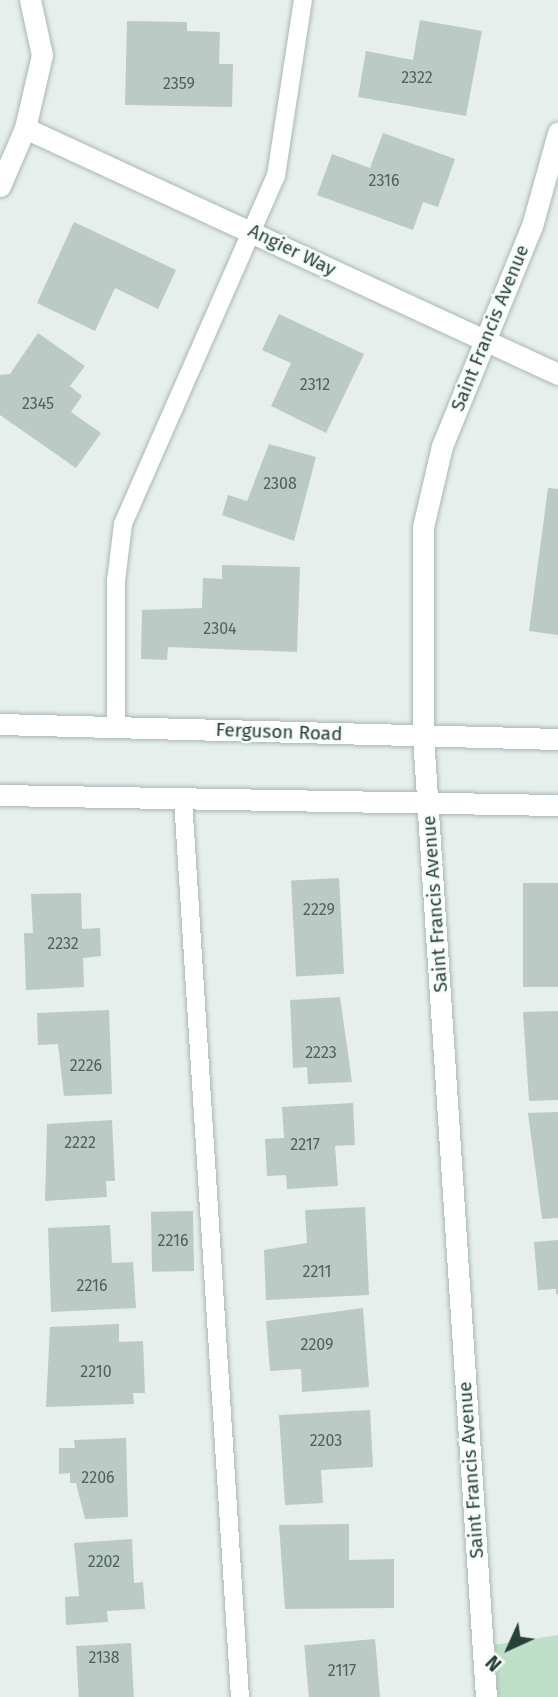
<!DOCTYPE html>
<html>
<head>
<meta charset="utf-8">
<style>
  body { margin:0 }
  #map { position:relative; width:558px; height:1697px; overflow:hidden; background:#e6efeb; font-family:"Fira Sans",sans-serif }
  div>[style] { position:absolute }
  .green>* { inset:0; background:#bfe0c8 }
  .building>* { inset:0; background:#bbcac4; transform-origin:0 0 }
  .roads { filter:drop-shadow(0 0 2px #a8b8b2) drop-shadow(0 0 2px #a8b8b2) }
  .service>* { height:18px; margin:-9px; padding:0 9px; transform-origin:9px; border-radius:9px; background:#fff }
  .minor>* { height:21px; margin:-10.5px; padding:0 10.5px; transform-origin:10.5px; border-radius:10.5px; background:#fff }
  .tertiary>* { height:21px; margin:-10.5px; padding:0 10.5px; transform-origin:10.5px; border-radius:10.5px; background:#fff }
  .secondary>* { height:21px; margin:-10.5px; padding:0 10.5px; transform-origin:10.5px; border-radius:10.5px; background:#fff }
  span { translate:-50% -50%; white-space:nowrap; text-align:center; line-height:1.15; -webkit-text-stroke:5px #f7fbf9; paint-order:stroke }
  .number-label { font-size:16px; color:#4a645c }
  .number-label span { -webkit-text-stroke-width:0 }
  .street-label { font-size:19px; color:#24423a }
  .north { position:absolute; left:474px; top:1613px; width:70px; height:70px; -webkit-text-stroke:5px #f7fbf9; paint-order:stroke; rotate:225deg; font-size:19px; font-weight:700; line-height:28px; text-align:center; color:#24423a }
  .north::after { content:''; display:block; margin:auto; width:24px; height:32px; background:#24423a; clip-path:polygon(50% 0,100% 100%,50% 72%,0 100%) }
</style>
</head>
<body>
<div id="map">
  <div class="green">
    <div style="clip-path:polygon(558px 1635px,558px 1697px,498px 1697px,494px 1645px)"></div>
  </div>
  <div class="building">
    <div style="clip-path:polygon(420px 20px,482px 31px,466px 116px,358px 97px,366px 51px,413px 60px)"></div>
    <div style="clip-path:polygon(127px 21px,187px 22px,187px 31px,220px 32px,219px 64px,233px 64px,232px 107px,125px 105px)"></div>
    <div style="clip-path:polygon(383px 133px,455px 159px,438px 207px,423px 202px,413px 230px,317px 195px,332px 154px,370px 168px)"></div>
    <div style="clip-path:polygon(74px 222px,176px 270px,158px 309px,115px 288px,95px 331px,37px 303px)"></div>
    <div style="clip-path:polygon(279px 314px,364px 354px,326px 433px,271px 406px,291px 363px,262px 350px)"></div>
    <div style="clip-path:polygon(38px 333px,85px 366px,70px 386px,82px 396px,71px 412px,101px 433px,76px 468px,0 415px,0 375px,10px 374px)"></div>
    <div style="clip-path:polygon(269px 444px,316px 457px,294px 541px,222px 515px,228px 495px,247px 501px)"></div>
    <div style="clip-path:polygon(548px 488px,558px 489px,558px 635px,529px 631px)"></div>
    <div style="clip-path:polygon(222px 565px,300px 567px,297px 652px,168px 647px,167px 660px,141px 659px,142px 610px,202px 608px,203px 578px,222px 579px)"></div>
    <div style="left:339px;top:878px;width:96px;height:48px;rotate:87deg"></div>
    <div style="left:558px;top:883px;width:104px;height:35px;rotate:90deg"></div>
    <div style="clip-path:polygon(81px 893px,82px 929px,100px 928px,101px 956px,83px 958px,84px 987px,26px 990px,24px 933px,33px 933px,31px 894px)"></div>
    <div style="clip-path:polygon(340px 997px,352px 1082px,308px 1084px,307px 1067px,293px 1068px,290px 1000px)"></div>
    <div style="clip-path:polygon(109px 1010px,112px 1094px,64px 1096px,58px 1044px,38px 1045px,37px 1013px)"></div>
    <div style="clip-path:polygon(558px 1011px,558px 1100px,529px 1101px,523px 1012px)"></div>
    <div style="clip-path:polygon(353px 1103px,355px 1145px,335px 1146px,338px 1186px,287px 1189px,286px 1175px,267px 1176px,265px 1139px,284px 1138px,282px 1107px)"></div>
    <div style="clip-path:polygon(558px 1112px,558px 1218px,542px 1219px,528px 1113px)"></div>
    <div style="clip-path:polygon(112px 1120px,115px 1181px,106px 1181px,107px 1197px,45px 1201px,47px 1124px)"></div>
    <div style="clip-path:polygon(365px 1207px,369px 1295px,266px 1300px,264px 1250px,307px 1243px,305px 1210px)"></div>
    <div style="left:193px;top:1211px;width:60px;height:42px;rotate:89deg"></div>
    <div style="clip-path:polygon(110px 1225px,112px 1263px,133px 1262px,136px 1308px,51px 1312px,48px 1228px)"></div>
    <div style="clip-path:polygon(558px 1240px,558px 1294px,556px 1294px,556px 1289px,538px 1290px,534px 1242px)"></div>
    <div style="clip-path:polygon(363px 1308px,369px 1387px,302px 1392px,301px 1369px,270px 1371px,266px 1321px)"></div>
    <div style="clip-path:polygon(119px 1324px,119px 1342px,143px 1341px,145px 1393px,133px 1393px,134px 1404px,46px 1407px,50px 1327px)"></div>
    <div style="clip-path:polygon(370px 1410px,373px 1467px,321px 1470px,323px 1503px,285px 1505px,279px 1415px)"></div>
    <div style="clip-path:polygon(126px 1438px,128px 1517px,85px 1519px,76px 1483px,70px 1483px,70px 1473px,59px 1474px,59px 1448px,75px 1448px,74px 1440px)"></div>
    <div style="clip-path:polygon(349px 1524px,349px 1560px,394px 1559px,394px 1608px,285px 1609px,279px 1525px)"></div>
    <div style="clip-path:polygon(132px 1539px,134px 1583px,143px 1582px,145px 1609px,107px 1611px,108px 1622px,66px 1625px,65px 1597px,79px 1596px,74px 1543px)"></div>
    <div style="left:375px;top:1639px;width:58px;height:71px;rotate:85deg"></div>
    <div style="left:131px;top:1643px;width:54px;height:55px;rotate:87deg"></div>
  </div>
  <div class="roads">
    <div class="service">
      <div style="left:116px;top:727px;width:146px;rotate:-90deg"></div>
      <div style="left:116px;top:581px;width:57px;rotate:-83deg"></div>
      <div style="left:123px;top:524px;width:380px;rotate:-66.3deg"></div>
      <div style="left:276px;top:176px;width:178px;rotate:-81.3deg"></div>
      <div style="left:183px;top:799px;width:900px;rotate:86.37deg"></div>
    </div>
    <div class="minor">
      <div style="left:25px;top:128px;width:587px;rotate:24.78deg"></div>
      <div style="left:0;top:186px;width:63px;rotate:-66.7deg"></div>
      <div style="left:25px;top:128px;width:75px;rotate:-76.9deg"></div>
      <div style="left:42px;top:55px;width:56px;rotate:-102.3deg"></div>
    </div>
    <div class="tertiary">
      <div style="left:486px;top:1697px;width:963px;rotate:-93.75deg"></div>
      <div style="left:423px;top:736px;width:209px;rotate:-90deg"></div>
      <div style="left:423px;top:527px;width:83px;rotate:-76.8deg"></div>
      <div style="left:442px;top:446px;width:238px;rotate:-67.8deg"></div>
      <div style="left:532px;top:226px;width:97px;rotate:-74.4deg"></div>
    </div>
    <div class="secondary">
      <div style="left:0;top:724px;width:558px;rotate:1.54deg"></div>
      <div style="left:0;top:795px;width:558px;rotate:1.03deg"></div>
    </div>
  </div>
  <div class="number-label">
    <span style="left:417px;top:78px">2322</span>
    <span style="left:179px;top:84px">2359</span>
    <span style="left:384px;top:181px">2316</span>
    <span style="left:315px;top:385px">2312</span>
    <span style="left:38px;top:404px">2345</span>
    <span style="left:280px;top:484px">2308</span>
    <span style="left:220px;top:629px">2304</span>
    <span style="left:319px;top:910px">2229</span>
    <span style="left:63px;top:944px">2232</span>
    <span style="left:321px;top:1053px">2223</span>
    <span style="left:86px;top:1066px">2226</span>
    <span style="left:80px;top:1143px">2222</span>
    <span style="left:305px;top:1145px">2217</span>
    <span style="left:173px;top:1241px">2216</span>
    <span style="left:317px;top:1272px">2211</span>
    <span style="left:92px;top:1286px">2216</span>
    <span style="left:317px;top:1345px">2209</span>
    <span style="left:96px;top:1372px">2210</span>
    <span style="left:326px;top:1441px">2203</span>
    <span style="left:98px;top:1478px">2206</span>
    <span style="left:104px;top:1562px">2202</span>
    <span style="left:104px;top:1658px">2138</span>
    <span style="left:342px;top:1671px">2117</span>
  </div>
  <div class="street-label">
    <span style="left:292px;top:250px;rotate:26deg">Angier Way</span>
    <span style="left:490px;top:328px;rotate:-68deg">Saint Francis Avenue</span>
    <span style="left:279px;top:732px;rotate:2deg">Ferguson Road</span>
    <span style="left:435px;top:904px;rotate:-94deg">Saint Francis Avenue</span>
    <span style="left:471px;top:1470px;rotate:-94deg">Saint Francis Avenue</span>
  </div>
  <div class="north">N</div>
</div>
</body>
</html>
